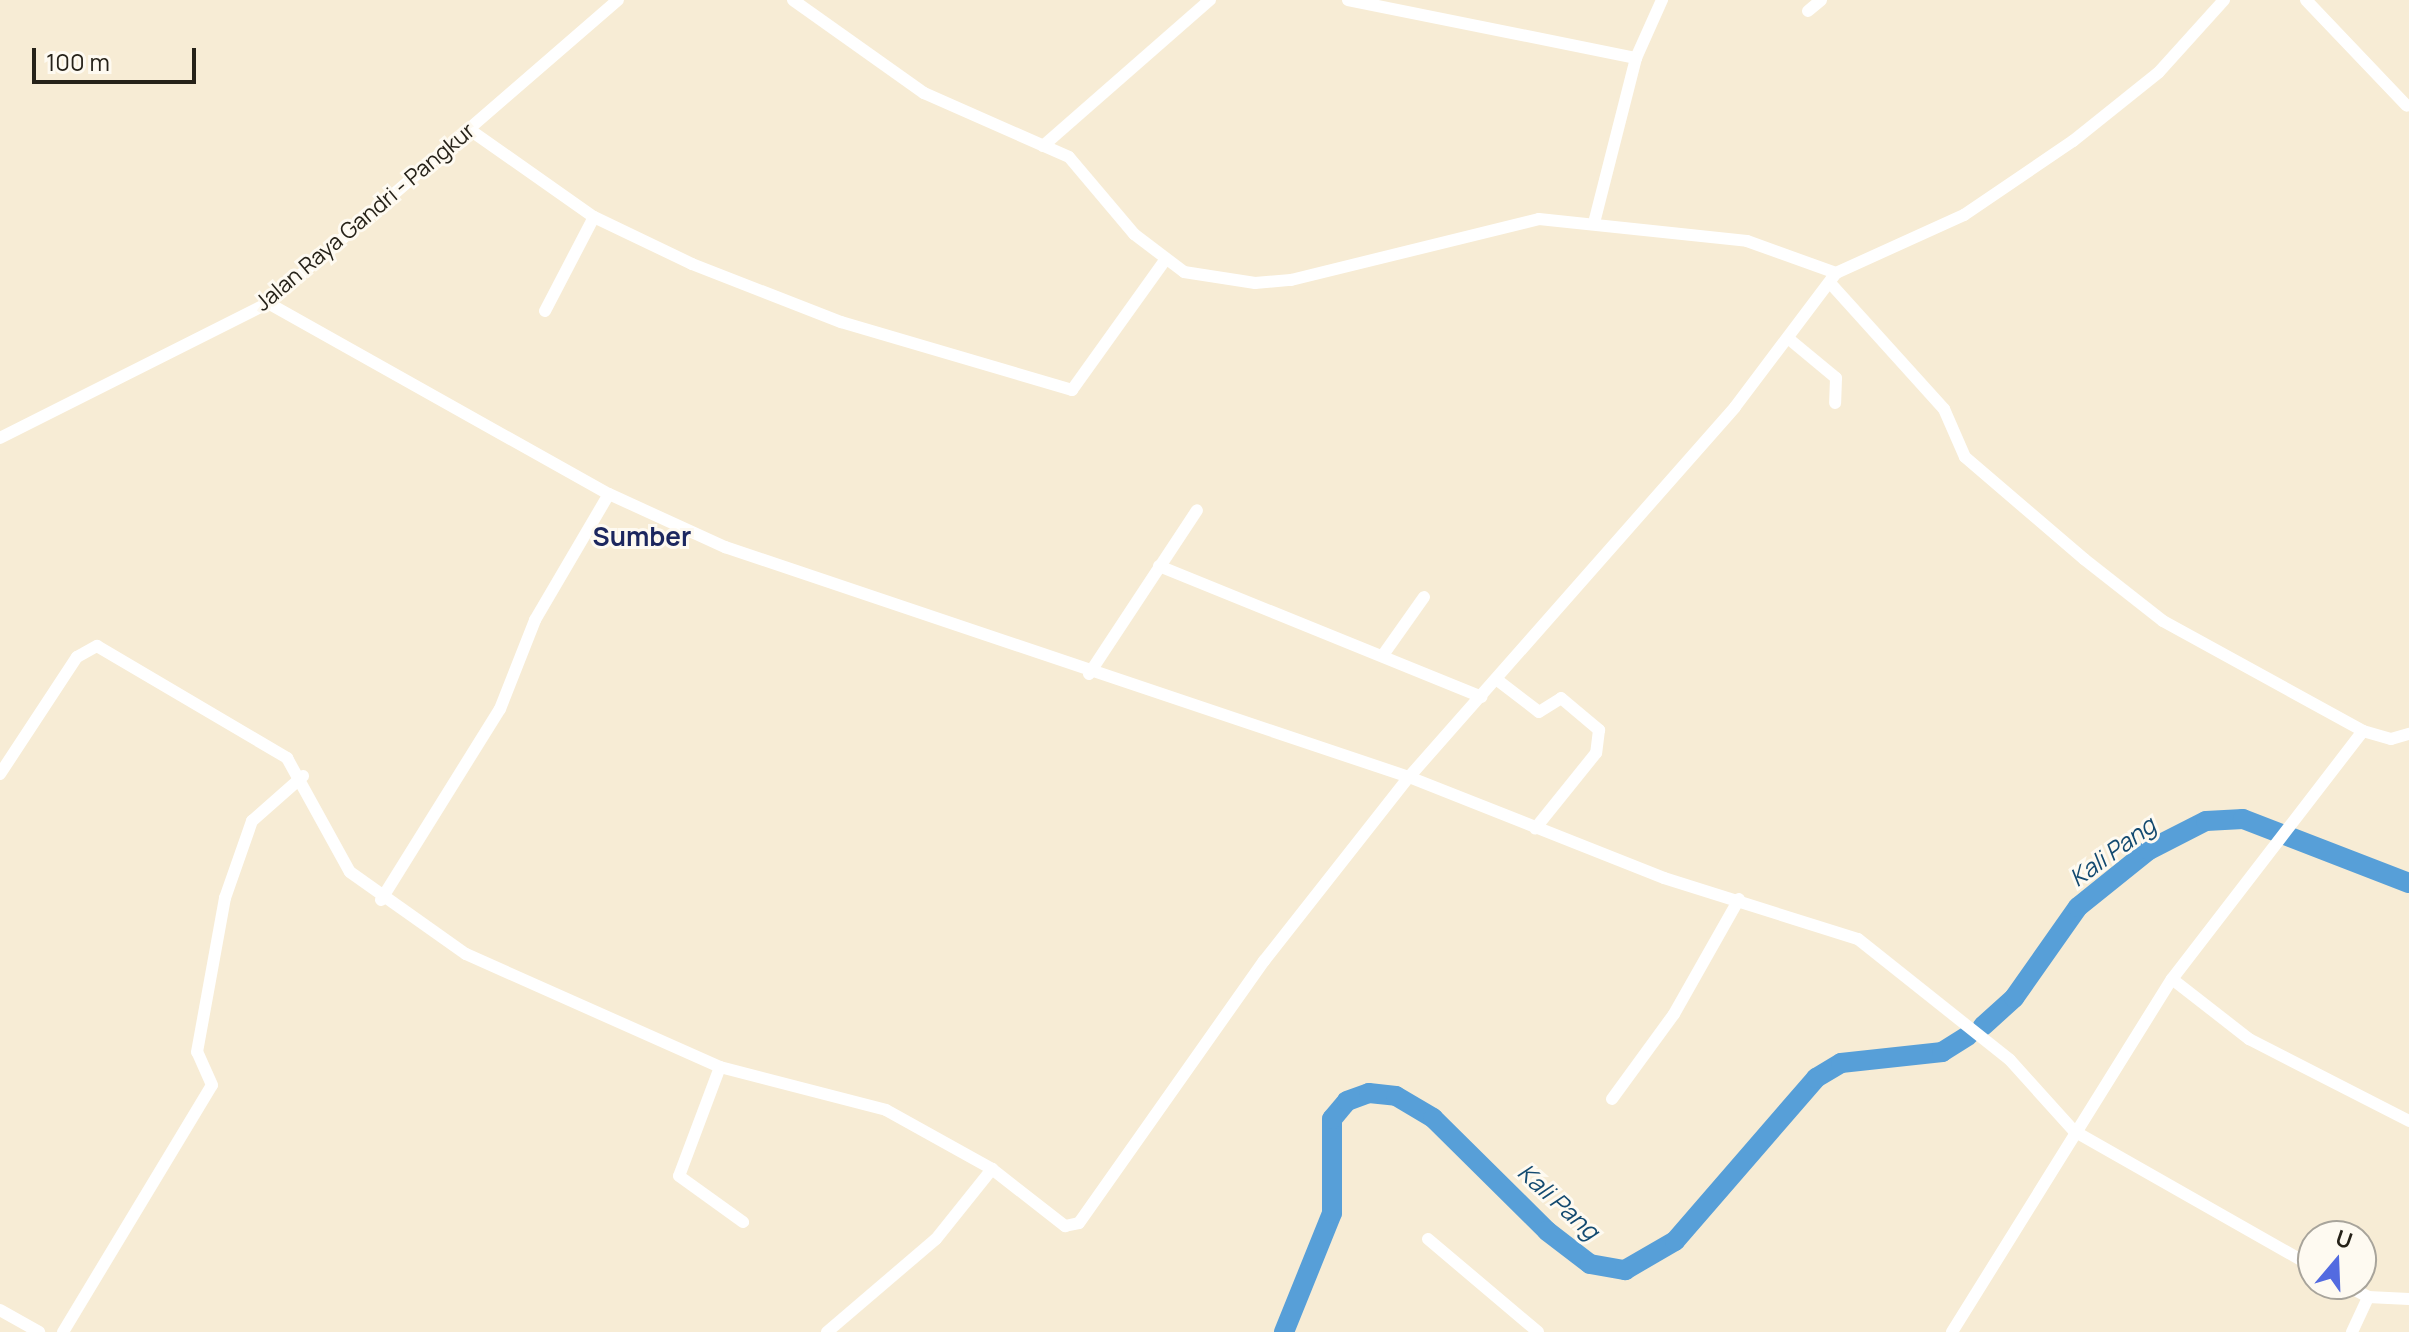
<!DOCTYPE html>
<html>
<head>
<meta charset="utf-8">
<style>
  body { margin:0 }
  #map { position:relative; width:2409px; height:1332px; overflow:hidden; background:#f7ecd5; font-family:Manrope,sans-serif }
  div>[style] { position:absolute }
  .river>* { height:20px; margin:-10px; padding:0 10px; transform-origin:10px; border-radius:10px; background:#579fd8 }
  .minor>* { height:12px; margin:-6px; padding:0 6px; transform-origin:6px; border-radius:6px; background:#fff }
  span { translate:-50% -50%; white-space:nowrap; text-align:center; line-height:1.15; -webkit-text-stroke:6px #fefaf1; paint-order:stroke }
  .street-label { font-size:22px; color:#262219 }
  .water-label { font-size:24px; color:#134a70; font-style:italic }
  .quarter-label { font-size:26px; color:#1c275f; font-weight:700 }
  .north { position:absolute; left:2297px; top:1220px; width:80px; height:80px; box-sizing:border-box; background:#fefaf1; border:2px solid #a8a49b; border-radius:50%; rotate:19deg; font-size:22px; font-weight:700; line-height:32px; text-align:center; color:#262219 }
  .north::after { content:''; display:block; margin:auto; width:28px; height:36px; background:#536be0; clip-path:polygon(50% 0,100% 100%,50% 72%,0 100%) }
  .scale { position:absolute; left:32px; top:48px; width:164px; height:36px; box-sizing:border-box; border:4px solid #262219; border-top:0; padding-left:10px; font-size:24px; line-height:28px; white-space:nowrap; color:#262219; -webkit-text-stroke:6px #fefaf1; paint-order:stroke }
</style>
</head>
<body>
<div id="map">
  <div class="river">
    <div style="left:1983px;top:1026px;width:42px;rotate:-42.1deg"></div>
    <div style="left:2014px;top:998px;width:111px;rotate:-54.9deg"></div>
    <div style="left:2078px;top:907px;width:91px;rotate:-38.8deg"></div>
    <div style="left:2149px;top:850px;width:64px;rotate:-27deg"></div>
    <div style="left:2206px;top:821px;width:37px;rotate:-3deg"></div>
    <div style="left:2243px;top:819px;width:178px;rotate:21.1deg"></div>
    <div style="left:1284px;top:1332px;width:128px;rotate:-68deg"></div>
    <div style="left:1332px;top:1213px;width:94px;rotate:-90deg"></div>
    <div style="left:1332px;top:1119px;width:23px;rotate:-50deg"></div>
    <div style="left:1347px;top:1101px;width:23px;rotate:-20deg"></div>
    <div style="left:1369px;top:1093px;width:27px;rotate:6deg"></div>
    <div style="left:1396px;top:1096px;width:43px;rotate:30.7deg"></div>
    <div style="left:1433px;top:1118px;width:161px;rotate:44.7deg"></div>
    <div style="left:1547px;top:1231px;width:54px;rotate:37.5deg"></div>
    <div style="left:1590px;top:1264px;width:36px;rotate:10deg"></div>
    <div style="left:1625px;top:1270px;width:58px;rotate:-30.1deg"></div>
    <div style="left:1675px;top:1241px;width:216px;rotate:-49.1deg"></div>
    <div style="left:1816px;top:1078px;width:29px;rotate:-31deg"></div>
    <div style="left:1841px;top:1063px;width:102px;rotate:-6.2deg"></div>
    <div style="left:1942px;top:1052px;width:31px;rotate:-32deg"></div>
  </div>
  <div class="minor">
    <div style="left:793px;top:0;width:161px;rotate:35.4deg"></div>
    <div style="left:924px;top:93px;width:158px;rotate:23.8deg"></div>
    <div style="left:1069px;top:157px;width:101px;rotate:49.8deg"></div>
    <div style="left:1134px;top:234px;width:63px;rotate:37.2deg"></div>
    <div style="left:1184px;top:272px;width:72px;rotate:8.8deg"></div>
    <div style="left:1255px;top:283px;width:36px;rotate:-5deg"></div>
    <div style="left:1291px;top:280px;width:255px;rotate:-13.8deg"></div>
    <div style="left:1539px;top:219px;width:209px;rotate:6deg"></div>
    <div style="left:1747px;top:241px;width:95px;rotate:19.8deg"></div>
    <div style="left:1348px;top:0;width:294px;rotate:11.4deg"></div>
    <div style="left:2306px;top:0;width:146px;rotate:46.4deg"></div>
    <div style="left:1808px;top:11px;width:17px;rotate:-40deg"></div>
    <div style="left:470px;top:130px;width:151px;rotate:35.1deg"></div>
    <div style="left:594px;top:217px;width:109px;rotate:25.6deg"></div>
    <div style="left:692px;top:264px;width:160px;rotate:21.3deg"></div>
    <div style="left:841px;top:322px;width:241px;rotate:16.4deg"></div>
    <div style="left:1072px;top:390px;width:156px;rotate:-54.4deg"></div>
    <div style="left:1043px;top:146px;width:222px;rotate:-41.2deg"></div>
    <div style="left:1594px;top:223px;width:170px;rotate:-75.7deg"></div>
    <div style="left:1636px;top:58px;width:64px;rotate:-65.9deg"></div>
    <div style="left:1831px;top:284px;width:169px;rotate:47.9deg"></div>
    <div style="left:1944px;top:409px;width:52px;rotate:66.4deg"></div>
    <div style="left:1965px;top:457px;width:157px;rotate:40.6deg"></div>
    <div style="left:2084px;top:559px;width:100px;rotate:38.1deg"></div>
    <div style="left:2163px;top:621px;width:228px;rotate:28.8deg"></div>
    <div style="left:2363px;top:731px;width:29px;rotate:16deg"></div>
    <div style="left:2391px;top:739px;width:19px;rotate:-16deg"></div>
    <div style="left:268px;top:303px;width:391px;rotate:29.3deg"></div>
    <div style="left:609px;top:494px;width:128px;rotate:24.6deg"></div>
    <div style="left:725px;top:547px;width:722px;rotate:18.59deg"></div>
    <div style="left:1409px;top:777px;width:274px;rotate:21.6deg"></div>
    <div style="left:1664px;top:878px;width:203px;rotate:17.5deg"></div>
    <div style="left:1858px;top:939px;width:194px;rotate:38.5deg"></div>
    <div style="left:2010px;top:1060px;width:96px;rotate:48deg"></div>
    <div style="left:2074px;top:1131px;width:275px;rotate:29.6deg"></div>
    <div style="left:545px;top:311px;width:106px;rotate:-62.5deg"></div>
    <div style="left:1789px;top:339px;width:61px;rotate:39.7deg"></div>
    <div style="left:1836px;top:378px;width:25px;rotate:92deg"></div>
    <div style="left:0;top:438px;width:300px;rotate:-26.7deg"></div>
    <div style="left:268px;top:303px;width:463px;rotate:-40.9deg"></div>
    <div style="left:1159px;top:566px;width:348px;rotate:22.1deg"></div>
    <div style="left:1383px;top:655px;width:71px;rotate:-54.7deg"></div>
    <div style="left:1089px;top:674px;width:196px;rotate:-56.6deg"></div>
    <div style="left:1496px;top:679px;width:54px;rotate:37.5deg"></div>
    <div style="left:1539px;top:712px;width:26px;rotate:-32deg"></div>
    <div style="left:1561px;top:698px;width:50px;rotate:40.1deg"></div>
    <div style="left:1599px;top:730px;width:23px;rotate:97deg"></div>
    <div style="left:1596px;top:753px;width:97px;rotate:128.8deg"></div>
    <div style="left:0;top:774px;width:140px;rotate:-56.7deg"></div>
    <div style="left:77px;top:657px;width:23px;rotate:-29deg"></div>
    <div style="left:97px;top:646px;width:221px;rotate:30.5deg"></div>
    <div style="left:287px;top:758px;width:130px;rotate:61.1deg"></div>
    <div style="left:350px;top:872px;width:142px;rotate:35.3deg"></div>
    <div style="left:466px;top:954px;width:278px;rotate:24deg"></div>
    <div style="left:720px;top:1067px;width:171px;rotate:14.5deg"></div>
    <div style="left:886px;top:1110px;width:121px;rotate:29.1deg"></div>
    <div style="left:381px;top:900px;width:225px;rotate:-58.1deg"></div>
    <div style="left:500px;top:709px;width:96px;rotate:-68.5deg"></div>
    <div style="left:535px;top:620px;width:146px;rotate:-59.6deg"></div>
    <div style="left:2172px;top:979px;width:313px;rotate:-52.4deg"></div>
    <div style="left:720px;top:1067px;width:116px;rotate:110.6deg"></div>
    <div style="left:679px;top:1176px;width:79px;rotate:35.7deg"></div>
    <div style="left:1612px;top:1099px;width:105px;rotate:-53.9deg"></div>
    <div style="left:1674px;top:1014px;width:132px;rotate:-60.5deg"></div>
    <div style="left:1428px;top:1239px;width:144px;rotate:40.2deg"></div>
    <div style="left:2343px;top:1284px;width:28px;rotate:27deg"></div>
    <div style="left:2368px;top:1297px;width:41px;rotate:2.8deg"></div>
    <div style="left:0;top:1310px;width:45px;rotate:29.4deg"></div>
    <div style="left:63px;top:1332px;width:288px;rotate:-58.9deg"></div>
    <div style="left:212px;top:1085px;width:36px;rotate:-114deg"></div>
    <div style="left:197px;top:1052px;width:157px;rotate:-79.7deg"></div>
    <div style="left:225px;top:898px;width:82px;rotate:-70.7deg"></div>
    <div style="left:252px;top:821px;width:68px;rotate:-41.4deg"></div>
    <div style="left:827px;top:1332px;width:143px;rotate:-40.5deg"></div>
    <div style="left:936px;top:1239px;width:90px;rotate:-51.3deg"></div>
    <div style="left:992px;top:1169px;width:93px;rotate:38deg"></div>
    <div style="left:1065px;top:1226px;width:14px;rotate:-12deg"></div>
    <div style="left:1079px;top:1223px;width:321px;rotate:-54.8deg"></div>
    <div style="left:1264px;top:961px;width:234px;rotate:-51.8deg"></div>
    <div style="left:1409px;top:777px;width:493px;rotate:-48.6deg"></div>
    <div style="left:1735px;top:407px;width:168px;rotate:-53deg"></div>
    <div style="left:1836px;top:273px;width:141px;rotate:-24.4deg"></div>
    <div style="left:1964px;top:215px;width:132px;rotate:-34.2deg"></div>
    <div style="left:2073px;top:141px;width:110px;rotate:-38.7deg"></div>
    <div style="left:2159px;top:72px;width:97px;rotate:-47.9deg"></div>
    <div style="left:1952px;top:1332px;width:416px;rotate:-58.1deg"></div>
    <div style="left:2172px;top:979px;width:98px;rotate:37.9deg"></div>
    <div style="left:2249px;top:1039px;width:180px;rotate:27.1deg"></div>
    <div style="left:2352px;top:1332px;width:38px;rotate:-65deg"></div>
  </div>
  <div class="street-label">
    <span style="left:365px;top:217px;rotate:-40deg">Jalan Raya Gandri - Pangkur</span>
  </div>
  <div class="water-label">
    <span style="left:2112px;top:851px;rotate:-36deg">Kali Pang</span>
    <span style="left:1559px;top:1201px;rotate:42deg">Kali Pang</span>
  </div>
  <div class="quarter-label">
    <span style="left:642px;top:537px">Sumber</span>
  </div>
  <div class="north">U</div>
  <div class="scale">100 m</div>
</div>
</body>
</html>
